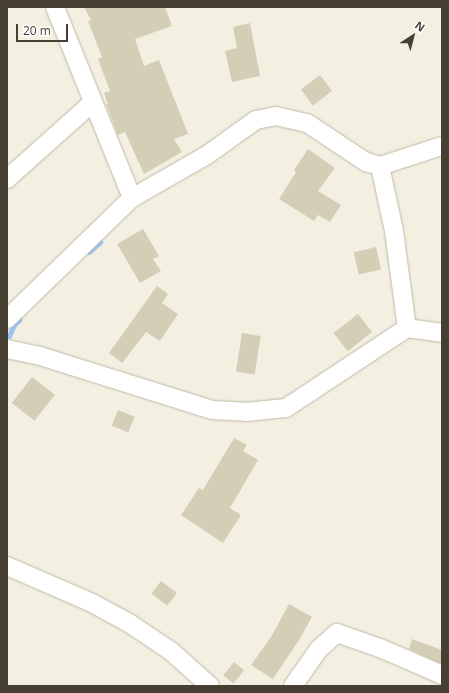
<!DOCTYPE html>
<html>
<head>
<meta charset="utf-8">
<style>
  body { margin:0 }
  #map { position:relative; width:449px; height:693px; overflow:hidden; background:#f3f0e2; font-family:"Open Sans",sans-serif }
  div>[style] { position:absolute }
  .stream>* { height:5px; margin:-2.5px; padding:0 2.5px; transform-origin:2.5px; border-radius:2.5px; background:#97c2f6 }
  .building>* { inset:0; background:#d5ceb7; transform-origin:0 0 }
  .roads { filter:drop-shadow(0 0 1px #bfb9a4) drop-shadow(0 0 1px #bfb9a4) }
  .minor>* { height:18px; margin:-9px; padding:0 9px; transform-origin:9px; border-radius:9px; background:#fff }
  span { translate:-50% -50%; white-space:nowrap; text-align:center; line-height:1.15; -webkit-text-stroke:3.5px #fff; paint-order:stroke }
  .frame { position:absolute; inset:0; border:8px solid #454032; pointer-events:none }
  .north { position:absolute; left:393px; top:16px; width:40px; height:40px; -webkit-text-stroke:3px #fff; paint-order:stroke; rotate:36deg; font-size:11px; font-weight:700; line-height:16px; text-align:center; color:#454032 }
  .north::after { content:''; display:block; margin:auto; width:14px; height:18px; background:#454032; clip-path:polygon(50% 0,100% 100%,50% 72%,0 100%) }
  .scale { position:absolute; left:16px; top:24px; width:52px; height:18px; box-sizing:border-box; border:2px solid #454032; border-top:0; padding-left:5px; font-size:12px; line-height:14px; white-space:nowrap; color:#454032; -webkit-text-stroke:3px #fff; paint-order:stroke }
</style>
</head>
<body>
<div id="map">
  <div class="stream">
    <div style="left:89px;top:252px;width:15px;rotate:-42deg"></div>
    <div style="left:9px;top:336px;width:12px;rotate:-66deg"></div>
    <div style="left:14px;top:325px;width:8px;rotate:-45deg"></div>
  </div>
  <div class="building">
    <div style="clip-path:polygon(84px 7px,165px 7px,172px 26px,135px 39px,144px 66px,159px 60px,188px 134px,174px 139px,182px 152px,144px 174px,125px 132px,118px 135px,106px 104px,108px 104px,104px 93px,110px 91px,98px 59px,102px 57px,88px 21px,91px 20px)"></div>
    <div style="clip-path:polygon(250px 23px,260px 76px,232px 82px,225px 51px,237px 48px,233px 27px)"></div>
    <div style="left:320px;top:75px;width:20px;height:24px;rotate:53deg"></div>
    <div style="clip-path:polygon(308px 149px,335px 168px,318px 191px,341px 205px,330px 222px,318px 215px,314px 221px,279px 199px,296px 172px,294px 170px)"></div>
    <div style="clip-path:polygon(143px 229px,159px 256px,153px 259px,161px 271px,140px 283px,117px 244px)"></div>
    <div style="left:376px;top:247px;width:23px;height:23px;rotate:77deg"></div>
    <div style="clip-path:polygon(157px 286px,168px 294px,162px 303px,178px 314px,160px 341px,146px 332px,122px 363px,109px 353px)"></div>
    <div style="left:358px;top:314px;width:23px;height:31px;rotate:52deg"></div>
    <div style="left:242px;top:333px;width:19px;height:39px;rotate:9deg"></div>
    <div style="left:32px;top:377px;width:29px;height:33px;rotate:38deg"></div>
    <div style="left:118px;top:410px;width:18px;height:17px;rotate:22deg"></div>
    <div style="clip-path:polygon(234px 438px,247px 445px,243px 451px,258px 460px,230px 508px,241px 515px,223px 543px,181px 515px,199px 488px,203px 490px)"></div>
    <div style="left:161px;top:581px;width:20px;height:16px;rotate:37deg"></div>
    <div style="clip-path:polygon(289px 604px,312px 617px,299px 640px,273px 679px,251px 665px,271px 637px)"></div>
    <div style="clip-path:polygon(412px 639px,442px 650px,442px 664px,409px 649px)"></div>
    <div style="left:234px;top:662px;width:13px;height:17px;rotate:39deg"></div>
  </div>
  <div class="roads">
    <div class="minor">
      <div style="left:380px;top:166px;width:66px;rotate:77.8deg"></div>
      <div style="left:394px;top:231px;width:98px;rotate:82.4deg"></div>
      <div style="left:7px;top:179px;width:115px;rotate:-41.8deg"></div>
      <div style="left:132px;top:198px;width:86px;rotate:-29.8deg"></div>
      <div style="left:207px;top:155px;width:60px;rotate:-35.5deg"></div>
      <div style="left:256px;top:120px;width:20px;rotate:-11deg"></div>
      <div style="left:276px;top:116px;width:32px;rotate:13deg"></div>
      <div style="left:307px;top:123px;width:71px;rotate:33.5deg"></div>
      <div style="left:366px;top:162px;width:15px;rotate:16deg"></div>
      <div style="left:380px;top:166px;width:65px;rotate:-17.9deg"></div>
      <div style="left:7px;top:319px;width:174px;rotate:-44.1deg"></div>
      <div style="left:132px;top:198px;width:206px;rotate:-112deg"></div>
      <div style="left:7px;top:349px;width:34px;rotate:12deg"></div>
      <div style="left:40px;top:356px;width:180px;rotate:17.4deg"></div>
      <div style="left:212px;top:410px;width:34px;rotate:3deg"></div>
      <div style="left:246px;top:412px;width:40px;rotate:-5.7deg"></div>
      <div style="left:286px;top:408px;width:145px;rotate:-33.5deg"></div>
      <div style="left:407px;top:328px;width:35px;rotate:8deg"></div>
      <div style="left:7px;top:566px;width:93px;rotate:23.5deg"></div>
      <div style="left:92px;top:603px;width:42px;rotate:28.4deg"></div>
      <div style="left:129px;top:623px;width:52px;rotate:34deg"></div>
      <div style="left:172px;top:652px;width:51px;rotate:41.8deg"></div>
      <div style="left:293px;top:686px;width:45px;rotate:-54.9deg"></div>
      <div style="left:319px;top:649px;width:24px;rotate:-42deg"></div>
      <div style="left:337px;top:633px;width:46px;rotate:19.2deg"></div>
      <div style="left:380px;top:648px;width:68px;rotate:23.5deg"></div>
    </div>
  </div>
  <div class="frame"></div>
  <div class="north">N</div>
  <div class="scale">20 m</div>
</div>
</body>
</html>
